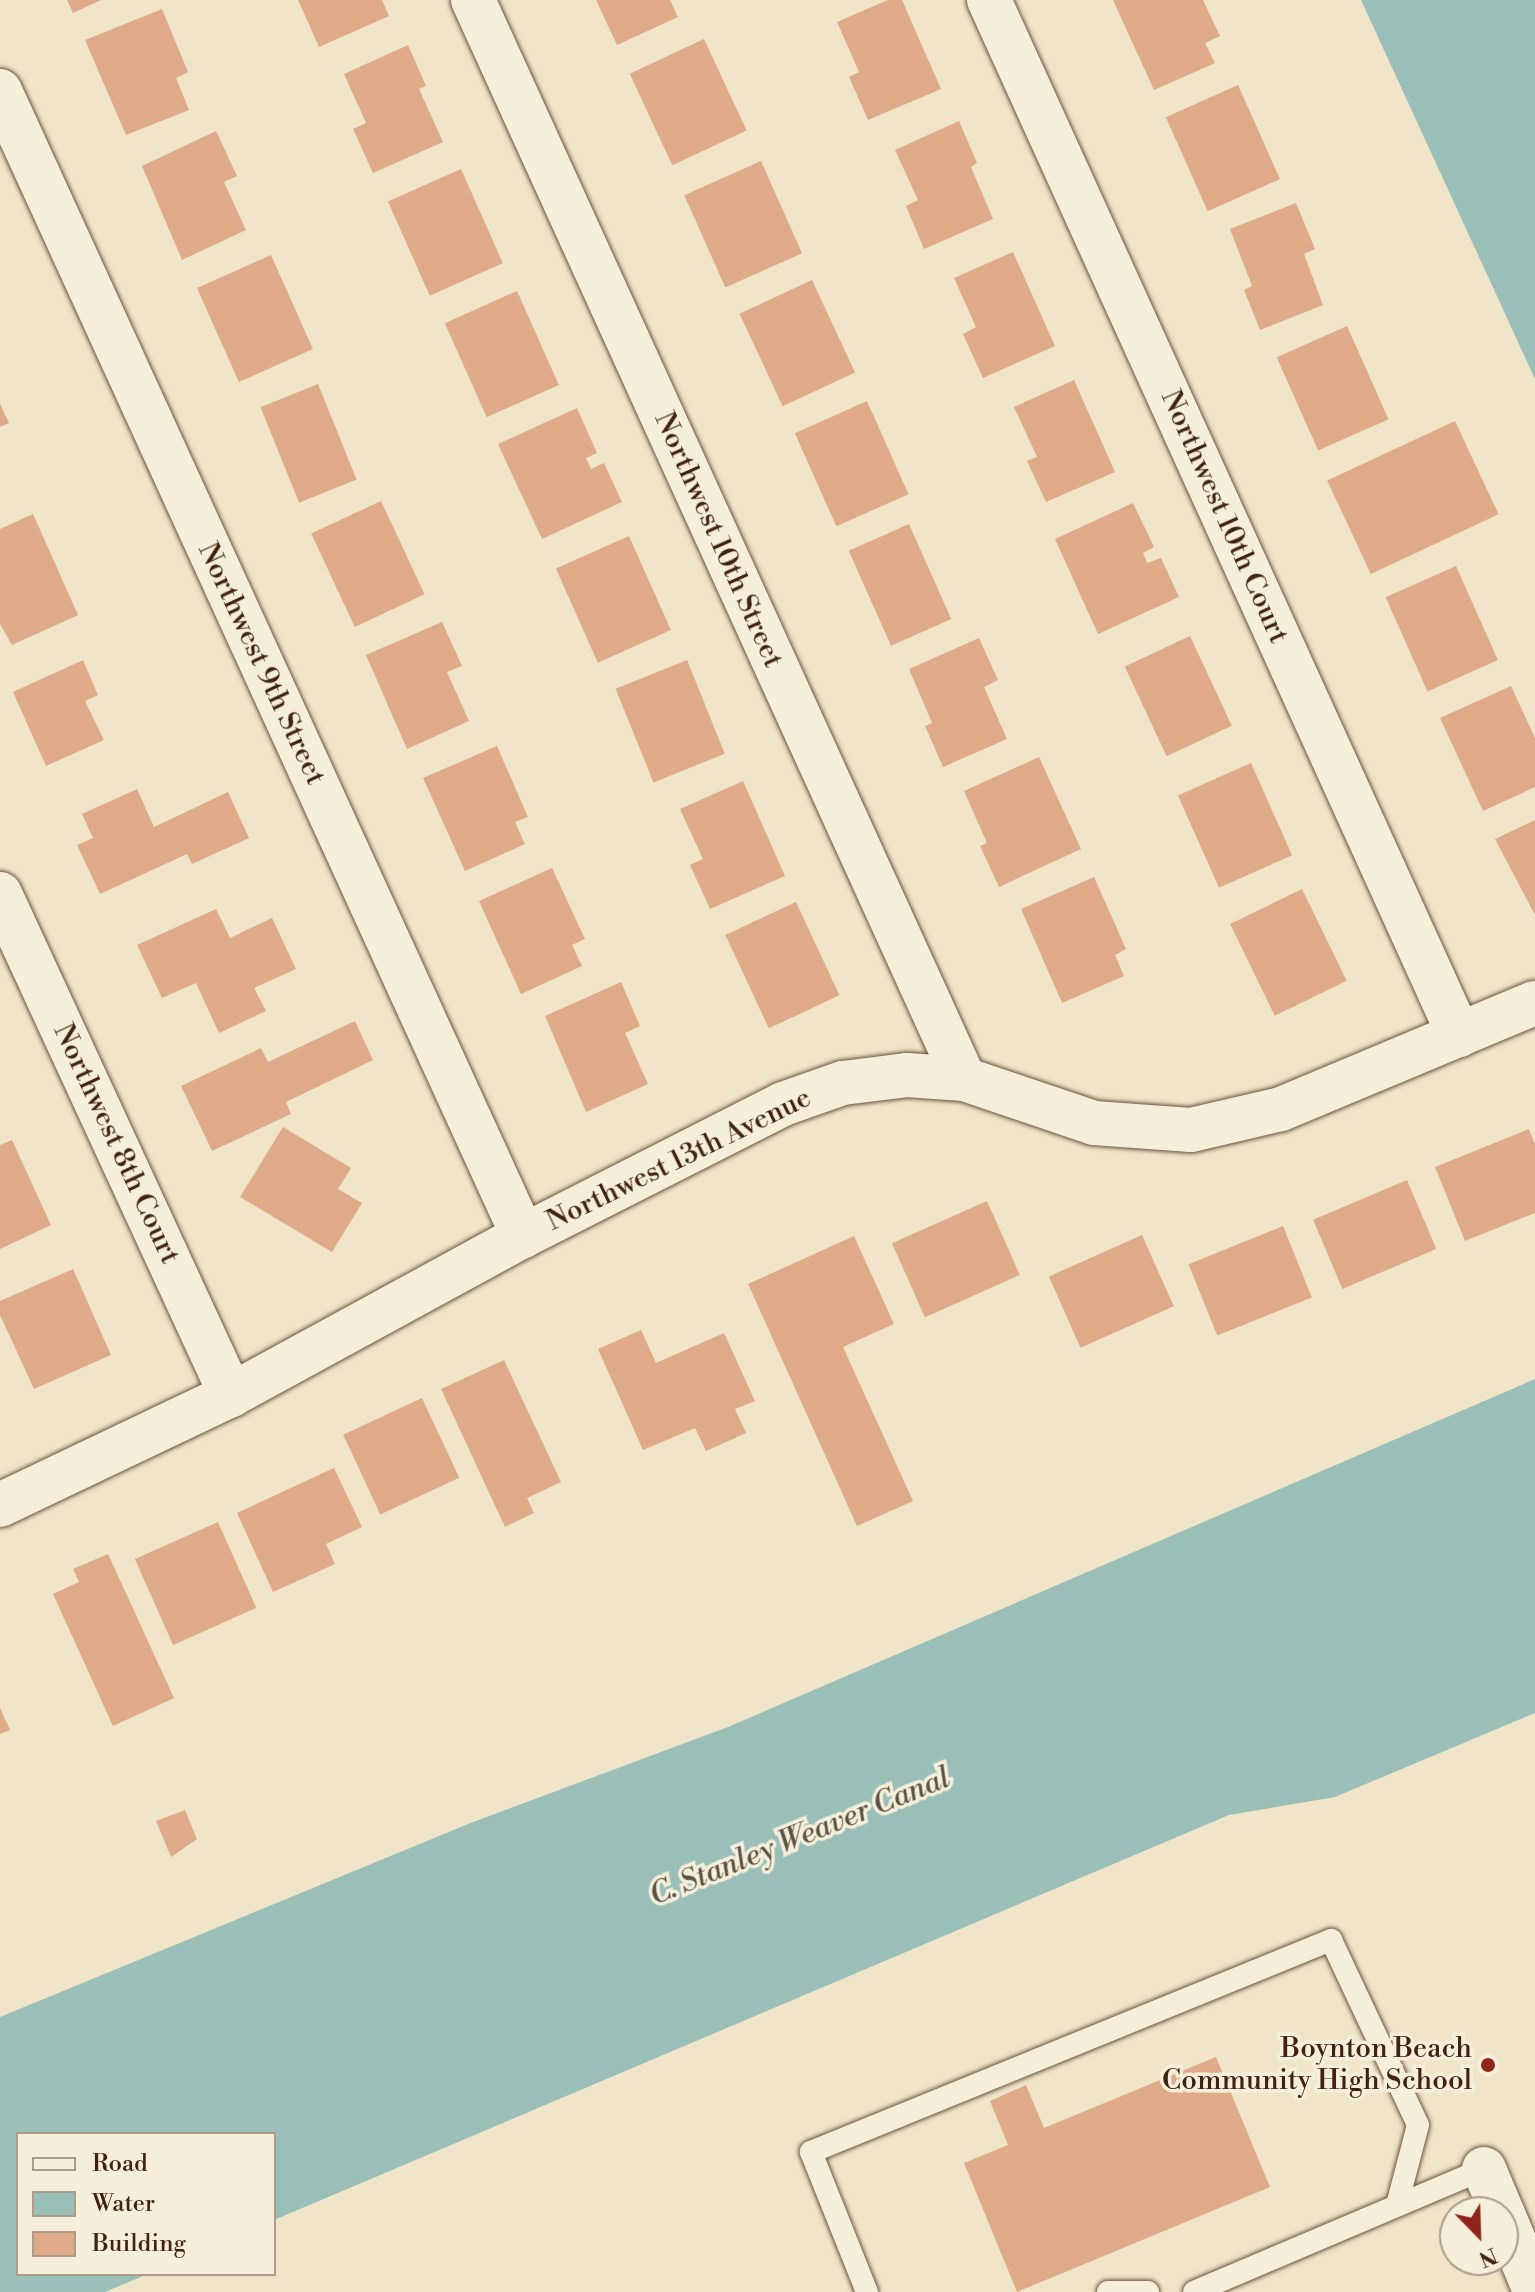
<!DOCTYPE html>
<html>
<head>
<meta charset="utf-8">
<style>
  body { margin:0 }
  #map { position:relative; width:1535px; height:2292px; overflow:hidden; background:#f0e5c8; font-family:"Libre Bodoni",serif }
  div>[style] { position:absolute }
  .water>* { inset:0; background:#9abfb8 }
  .building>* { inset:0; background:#deaa88; transform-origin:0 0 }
  .roads { filter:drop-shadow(0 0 2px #6b533e) drop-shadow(0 0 2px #6b533e) }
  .lane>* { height:22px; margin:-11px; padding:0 11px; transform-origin:11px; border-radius:11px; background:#f5eedb }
  .street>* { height:44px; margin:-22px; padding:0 22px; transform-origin:22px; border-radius:22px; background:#f5eedb }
  .dots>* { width:22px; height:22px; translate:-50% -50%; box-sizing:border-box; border:4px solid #f5eedb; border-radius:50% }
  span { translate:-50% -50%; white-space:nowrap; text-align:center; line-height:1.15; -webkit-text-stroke:7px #f5eedb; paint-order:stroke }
  .street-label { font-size:28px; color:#3f2210 }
  .poi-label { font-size:28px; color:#3f2210 }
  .right { translate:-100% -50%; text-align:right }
  .water-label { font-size:30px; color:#5a5142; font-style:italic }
  .legend { position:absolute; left:16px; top:2132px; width:260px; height:144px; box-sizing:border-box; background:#f5eedb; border:2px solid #ac9c8a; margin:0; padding:10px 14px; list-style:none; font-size:24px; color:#3f2210 }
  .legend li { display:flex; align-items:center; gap:16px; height:40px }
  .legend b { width:40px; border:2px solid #ac9c8a }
  .north { position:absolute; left:1439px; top:2196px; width:80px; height:80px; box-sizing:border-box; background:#f5eedb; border:2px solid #ac9c8a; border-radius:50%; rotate:157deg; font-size:22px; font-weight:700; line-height:32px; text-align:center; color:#3f2210 }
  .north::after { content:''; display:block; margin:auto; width:28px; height:36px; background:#8f2418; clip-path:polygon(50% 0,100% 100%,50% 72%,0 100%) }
</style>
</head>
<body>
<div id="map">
  <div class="water">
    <div style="clip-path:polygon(1361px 0,1535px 0,1535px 379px)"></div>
    <div style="clip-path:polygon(1535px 1379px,1535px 1713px,1335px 1797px,1229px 1815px,274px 2220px,274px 2134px,18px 2134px,18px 2274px,148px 2274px,105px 2292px,0 2292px,0 2017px,473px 1822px,728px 1727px)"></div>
  </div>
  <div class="building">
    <div style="clip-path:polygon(67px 0,101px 0,73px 13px)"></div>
    <div style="clip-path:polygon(298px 0,382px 0,389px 16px,319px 47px)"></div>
    <div style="clip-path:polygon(596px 0,670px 0,678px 17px,617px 45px)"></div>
    <div style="clip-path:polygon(888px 0,902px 0,941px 89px,868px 120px,849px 77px,859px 72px,837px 22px)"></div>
    <div style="clip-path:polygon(1113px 0,1203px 0,1220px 36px,1205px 43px,1215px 63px,1154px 90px)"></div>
    <div style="clip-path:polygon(162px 9px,188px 72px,176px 78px,189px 110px,126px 135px,85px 40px)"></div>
    <div style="left:704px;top:39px;width:101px;height:82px;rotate:65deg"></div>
    <div style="clip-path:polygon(408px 45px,426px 86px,419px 89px,443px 142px,373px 173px,353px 129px,366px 123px,344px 74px)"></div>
    <div style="left:1238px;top:85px;width:103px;height:79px;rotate:66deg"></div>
    <div style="clip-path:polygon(959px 121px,977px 163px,971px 167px,993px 219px,924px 249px,906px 206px,918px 200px,895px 150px)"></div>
    <div style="clip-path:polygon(216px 131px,237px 176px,224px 182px,246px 230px,182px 260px,142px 166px)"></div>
    <div style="left:761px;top:161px;width:101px;height:84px;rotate:66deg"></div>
    <div style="left:461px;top:169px;width:103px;height:80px;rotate:66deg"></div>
    <div style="clip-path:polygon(1296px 203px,1315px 249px,1304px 254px,1323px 305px,1260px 330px,1244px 290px,1252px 286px,1230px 229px)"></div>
    <div style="clip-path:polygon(1013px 252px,1055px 346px,983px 378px,963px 334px,976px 327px,954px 278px)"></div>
    <div style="left:271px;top:255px;width:103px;height:81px;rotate:66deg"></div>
    <div style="left:812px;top:280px;width:102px;height:80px;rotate:65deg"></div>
    <div style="left:517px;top:291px;width:103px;height:79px;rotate:66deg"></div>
    <div style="left:1347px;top:326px;width:102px;height:77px;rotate:66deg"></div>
    <div style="clip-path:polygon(1074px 380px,1115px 472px,1046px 502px,1027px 461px,1037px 457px,1014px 407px)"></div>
    <div style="left:318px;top:384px;width:103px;height:62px;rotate:68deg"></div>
    <div style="left:867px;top:401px;width:102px;height:79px;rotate:66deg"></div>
    <div style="clip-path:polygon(0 404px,9px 423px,0 427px)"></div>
    <div style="clip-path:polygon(577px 408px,597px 453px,586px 458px,591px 469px,604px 463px,622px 502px,542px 539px,498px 444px)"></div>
    <div style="left:1455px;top:421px;width:103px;height:141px;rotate:65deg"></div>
    <div style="left:381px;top:501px;width:103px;height:77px;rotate:65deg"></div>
    <div style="clip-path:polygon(1133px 503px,1154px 547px,1143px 553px,1147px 563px,1161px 558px,1179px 597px,1098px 634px,1055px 539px)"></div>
    <div style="clip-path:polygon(33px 514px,78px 615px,12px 645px,0 624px,0 529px)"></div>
    <div style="left:909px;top:524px;width:104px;height:66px;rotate:66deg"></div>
    <div style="left:629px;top:536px;width:103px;height:80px;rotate:66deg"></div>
    <div style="left:1456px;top:566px;width:103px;height:77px;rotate:66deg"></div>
    <div style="clip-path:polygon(442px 622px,462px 666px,447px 672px,469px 721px,407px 749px,366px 655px)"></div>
    <div style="left:1190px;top:636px;width:99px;height:72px;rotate:65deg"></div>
    <div style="clip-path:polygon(979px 638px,998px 680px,984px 687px,1007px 739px,943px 767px,925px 726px,932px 723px,909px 669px)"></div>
    <div style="clip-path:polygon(83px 660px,98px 695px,85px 701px,104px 740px,46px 766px,13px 692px)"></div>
    <div style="left:687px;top:660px;width:101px;height:77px;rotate:68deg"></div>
    <div style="clip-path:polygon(1511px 686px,1535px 738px,1535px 787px,1483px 811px,1440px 718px)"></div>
    <div style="clip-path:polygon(497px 746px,528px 817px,515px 822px,525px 844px,465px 871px,423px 778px)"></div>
    <div style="clip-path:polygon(1039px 757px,1081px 849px,999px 887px,980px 846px,987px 843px,964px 791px)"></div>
    <div style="left:1251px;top:763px;width:101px;height:80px;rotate:66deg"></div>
    <div style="clip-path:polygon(743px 781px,785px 876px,710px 909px,690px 865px,703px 859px,680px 809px)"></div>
    <div style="clip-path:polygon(137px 789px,154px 827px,228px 792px,249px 838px,192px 864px,187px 854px,100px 894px,77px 845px,93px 838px,82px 814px)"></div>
    <div style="clip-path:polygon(1535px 820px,1535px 915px,1495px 839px)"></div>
    <div style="clip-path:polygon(552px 868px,585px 939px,572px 945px,582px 966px,521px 994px,479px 901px)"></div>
    <div style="clip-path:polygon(1094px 877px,1126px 949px,1115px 955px,1124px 976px,1062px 1003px,1021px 909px)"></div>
    <div style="left:1302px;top:889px;width:102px;height:80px;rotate:64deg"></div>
    <div style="left:796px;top:902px;width:103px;height:78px;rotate:65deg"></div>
    <div style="clip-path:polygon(216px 909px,230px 938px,272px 918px,296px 969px,254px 988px,266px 1011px,219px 1033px,196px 983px,162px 998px,137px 945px)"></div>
    <div style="clip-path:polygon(621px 982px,640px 1026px,625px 1033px,648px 1084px,586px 1112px,545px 1016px)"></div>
    <div style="clip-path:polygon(355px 1021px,373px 1060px,286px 1102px,291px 1114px,212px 1151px,181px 1086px,261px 1048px,268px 1062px)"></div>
    <div style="clip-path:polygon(283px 1127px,351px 1168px,338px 1189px,362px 1203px,332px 1252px,240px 1197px)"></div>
    <div style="clip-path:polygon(1529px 1129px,1535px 1144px,1535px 1213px,1465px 1241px,1435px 1167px)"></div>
    <div style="clip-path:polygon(12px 1140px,51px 1225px,0 1249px,0 1145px)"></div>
    <div style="left:1407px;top:1180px;width:75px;height:102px;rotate:67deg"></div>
    <div style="left:987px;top:1201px;width:81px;height:104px;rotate:66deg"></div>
    <div style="left:1283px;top:1226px;width:77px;height:102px;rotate:68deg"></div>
    <div style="left:1142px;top:1235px;width:78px;height:102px;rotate:66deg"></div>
    <div style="clip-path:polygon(854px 1236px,894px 1324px,843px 1347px,913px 1501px,857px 1526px,748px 1284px)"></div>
    <div style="clip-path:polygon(73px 1269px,111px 1355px,34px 1389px,0 1315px,0 1301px)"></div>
    <div style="clip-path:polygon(641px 1330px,656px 1363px,724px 1333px,755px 1401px,735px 1409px,746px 1433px,706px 1451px,695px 1428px,643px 1450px,598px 1349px)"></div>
    <div style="clip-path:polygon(504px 1360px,561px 1482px,527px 1498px,534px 1513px,505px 1527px,441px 1389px)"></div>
    <div style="left:422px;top:1398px;width:88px;height:87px;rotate:65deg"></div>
    <div style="clip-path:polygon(334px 1468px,362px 1527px,326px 1544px,335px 1564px,273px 1592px,237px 1513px)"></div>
    <div style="left:218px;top:1522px;width:94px;height:91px;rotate:66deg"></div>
    <div style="clip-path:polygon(108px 1554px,174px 1698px,113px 1726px,53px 1594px,79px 1582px,73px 1569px)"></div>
    <div style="clip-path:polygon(0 1708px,10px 1730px,0 1734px)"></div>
    <div style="clip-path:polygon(185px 1810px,197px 1839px,171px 1857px,156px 1821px)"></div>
    <div style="clip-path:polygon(1216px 2057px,1270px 2187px,1017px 2292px,964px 2163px,1008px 2145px,990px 2101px,1026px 2085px,1044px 2128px)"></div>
  </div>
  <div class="roads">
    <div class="lane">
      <div style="left:867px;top:2292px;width:151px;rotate:-111.8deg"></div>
      <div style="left:811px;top:2152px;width:562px;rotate:-22.18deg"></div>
      <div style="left:1331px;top:1940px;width:204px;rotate:64.8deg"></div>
      <div style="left:1418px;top:2125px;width:83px;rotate:104.7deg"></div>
      <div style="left:1108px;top:2292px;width:40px"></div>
      <div style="left:1194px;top:2292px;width:315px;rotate:-23deg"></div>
    </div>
    <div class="street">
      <div style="left:473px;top:0;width:1185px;rotate:65.53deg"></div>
      <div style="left:989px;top:0;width:1137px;rotate:65.58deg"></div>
      <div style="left:0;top:91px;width:1259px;rotate:65.45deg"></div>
      <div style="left:0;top:894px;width:552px;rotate:65.25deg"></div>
      <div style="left:0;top:1505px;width:256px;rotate:-25.5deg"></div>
      <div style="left:231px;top:1395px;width:332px;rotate:-28.6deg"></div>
      <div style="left:523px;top:1236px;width:292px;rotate:-26.9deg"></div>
      <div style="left:783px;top:1104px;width:64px;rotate:-19.3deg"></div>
      <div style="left:843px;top:1083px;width:64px;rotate:-7.1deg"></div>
      <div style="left:907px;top:1075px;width:57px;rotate:4deg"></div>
      <div style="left:964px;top:1079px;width:137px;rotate:18.7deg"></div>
      <div style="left:1094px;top:1123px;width:97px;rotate:4.1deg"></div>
      <div style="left:1191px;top:1130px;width:92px;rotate:-13.1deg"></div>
      <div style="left:1281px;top:1109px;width:275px;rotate:-22.7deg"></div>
      <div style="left:1484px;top:2169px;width:47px;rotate:67.3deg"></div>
      <div style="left:1503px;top:2214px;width:83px;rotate:67.4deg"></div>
    </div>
  </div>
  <div class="dots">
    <div style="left:1488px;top:2065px;background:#8f2418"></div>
  </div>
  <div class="street-label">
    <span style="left:1224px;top:517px;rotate:66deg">Northwest 10th Court</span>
    <span style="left:718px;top:540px;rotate:66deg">Northwest 10th Street</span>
    <span style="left:261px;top:664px;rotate:65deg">Northwest 9th Street</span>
    <span style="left:116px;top:1144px;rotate:65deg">Northwest 8th Court</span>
    <span style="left:679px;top:1160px;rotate:-26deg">Northwest 13th Avenue</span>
  </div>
  <div class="poi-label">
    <span class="right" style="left:1472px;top:2065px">Boynton Beach<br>Community High School</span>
  </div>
  <div class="water-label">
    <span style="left:800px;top:1837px;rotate:-22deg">C. Stanley Weaver Canal</span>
  </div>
  <ul class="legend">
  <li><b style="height:10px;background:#f5eedb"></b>Road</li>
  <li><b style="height:22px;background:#9abfb8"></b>Water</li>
  <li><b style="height:22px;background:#deaa88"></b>Building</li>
  </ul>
  <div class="north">N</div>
</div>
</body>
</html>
